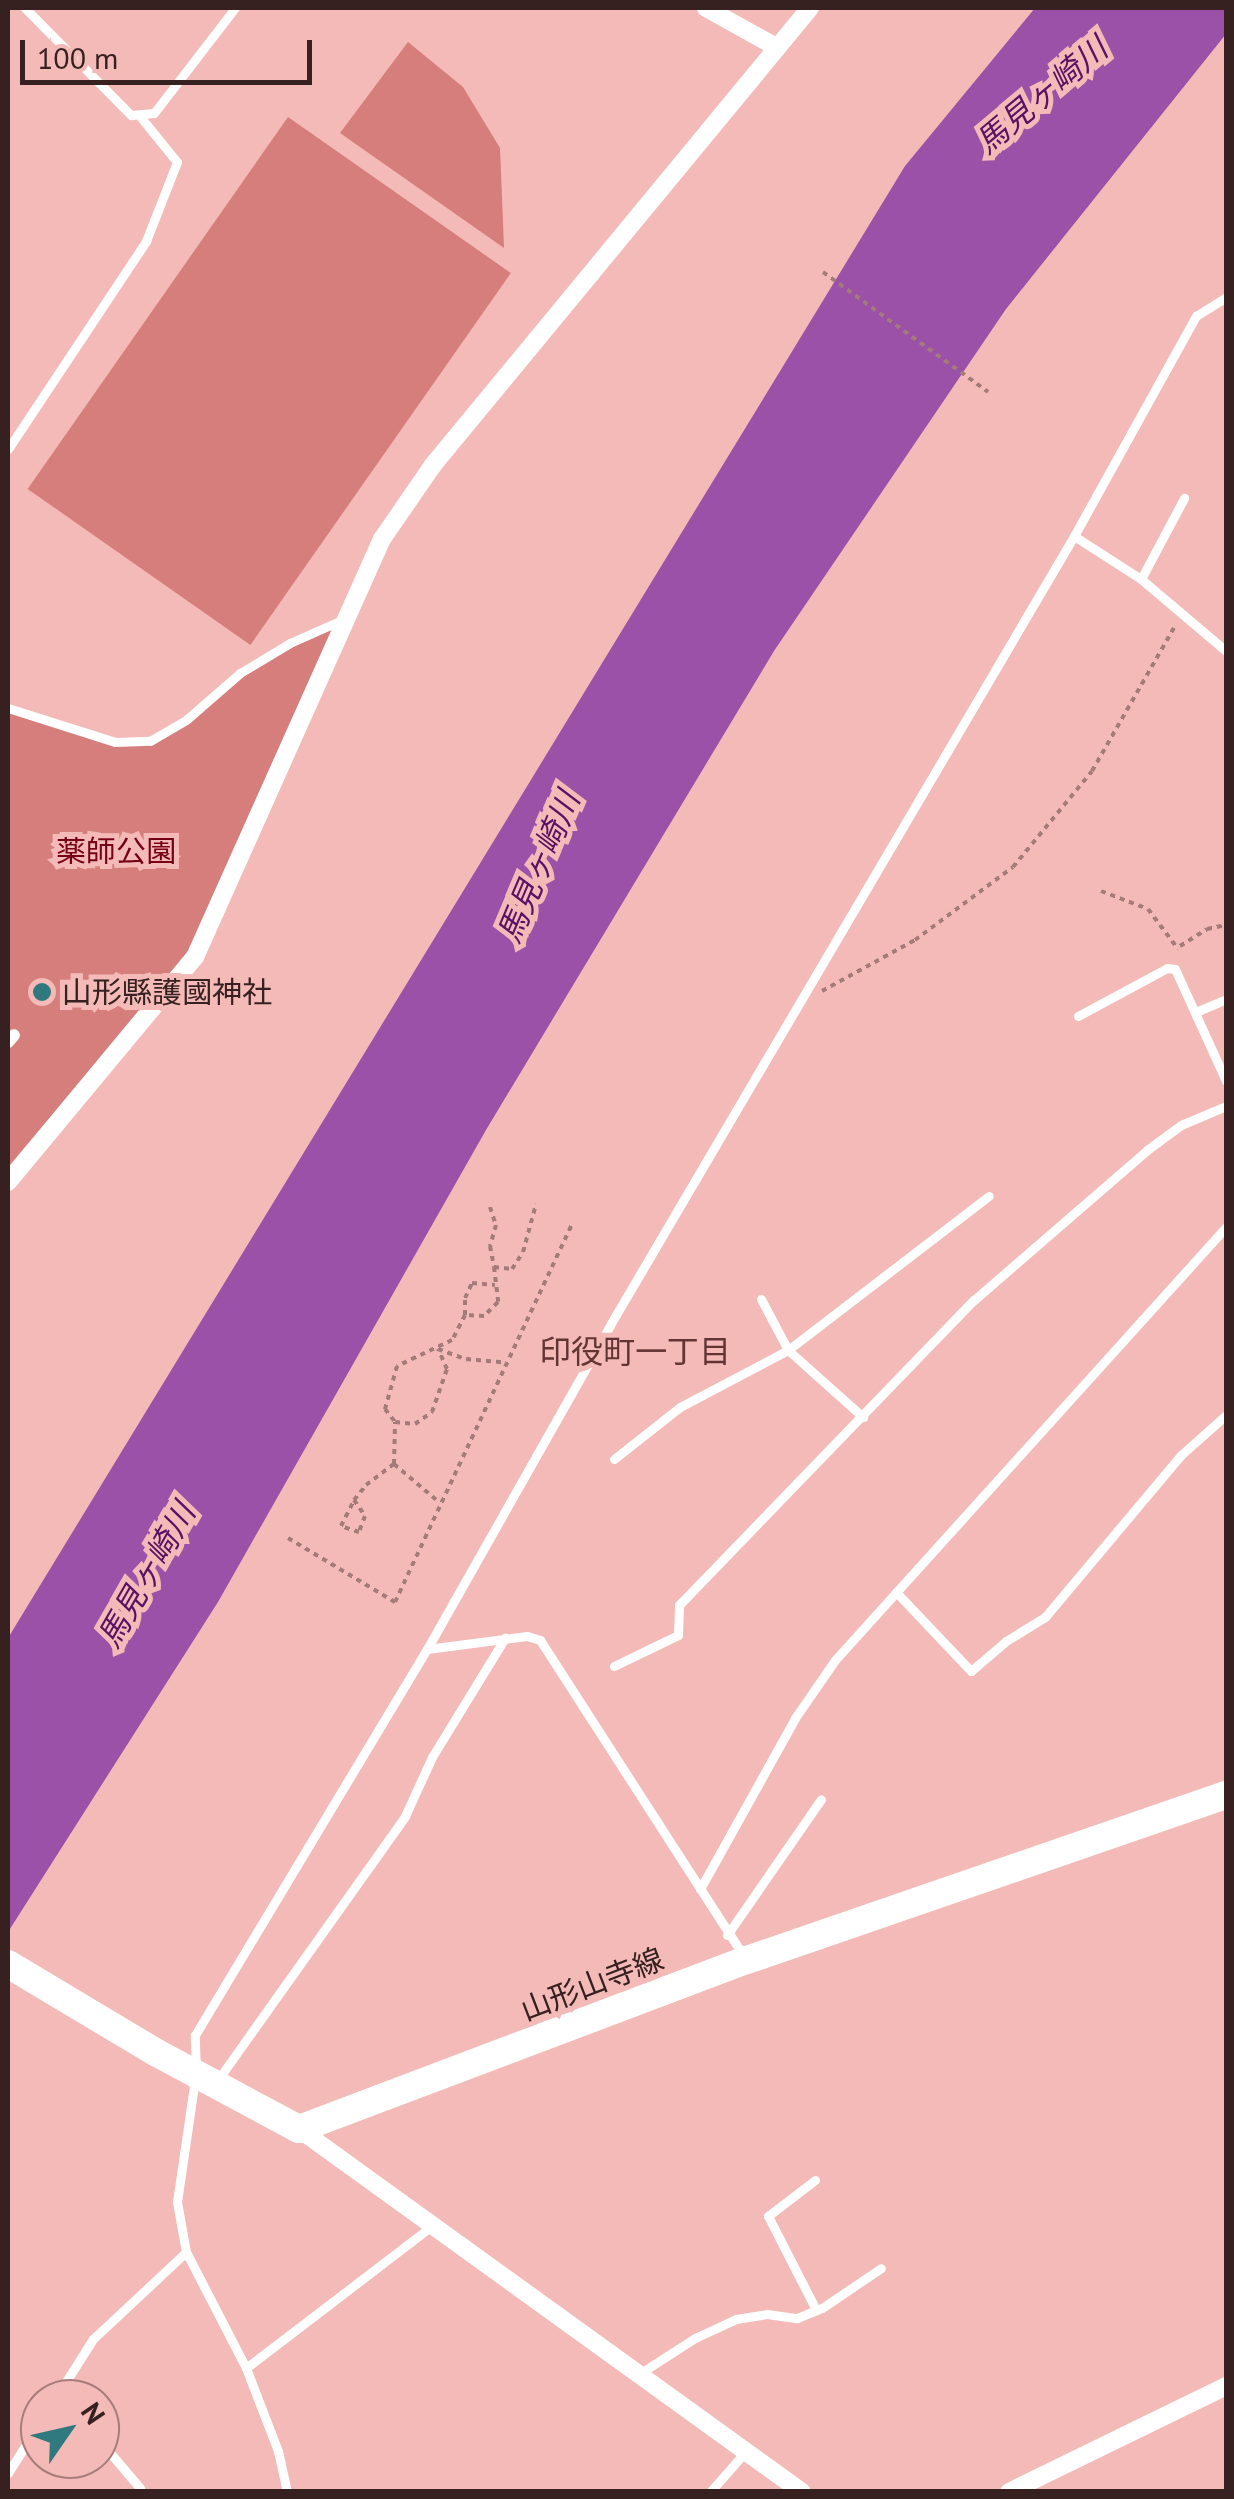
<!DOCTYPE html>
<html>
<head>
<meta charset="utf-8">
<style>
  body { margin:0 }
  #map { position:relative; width:1234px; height:2499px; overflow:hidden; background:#f3bab7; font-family:"PT Sans","Noto Sans JP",sans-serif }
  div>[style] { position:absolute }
  .green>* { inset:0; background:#d67e7c; transform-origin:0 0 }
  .water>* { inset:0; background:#9b51a8 }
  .path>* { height:4px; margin-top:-2px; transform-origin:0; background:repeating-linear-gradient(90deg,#a57b79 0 5px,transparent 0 10px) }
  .service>* { height:9px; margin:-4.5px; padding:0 4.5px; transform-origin:4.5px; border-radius:4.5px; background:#fff }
  .pedestrian>* { height:12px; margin:-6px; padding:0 6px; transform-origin:6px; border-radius:6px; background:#fff }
  .minor>* { height:18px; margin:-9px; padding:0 9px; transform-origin:9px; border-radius:9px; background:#fff }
  .primary>* { height:28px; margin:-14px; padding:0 14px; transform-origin:14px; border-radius:14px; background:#fff }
  .dots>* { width:28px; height:28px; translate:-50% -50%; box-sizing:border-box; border:5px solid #f3bab7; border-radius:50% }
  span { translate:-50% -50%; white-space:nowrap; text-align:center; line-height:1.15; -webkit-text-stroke:10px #f3bab7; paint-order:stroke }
  .park-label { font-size:30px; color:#760017 }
  .poi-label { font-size:30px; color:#362020 }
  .left { translate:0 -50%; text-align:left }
  .street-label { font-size:30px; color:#362020 }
  .water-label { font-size:32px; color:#581164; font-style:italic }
  .neighbourhood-label { font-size:32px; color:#633434 }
  .frame { position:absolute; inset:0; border:10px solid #362020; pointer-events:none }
  .north { position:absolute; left:20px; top:2379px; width:100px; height:100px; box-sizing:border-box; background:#f3bab7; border:2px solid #a77c7b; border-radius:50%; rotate:56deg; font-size:28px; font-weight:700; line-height:40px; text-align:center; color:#362020 }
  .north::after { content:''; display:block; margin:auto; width:35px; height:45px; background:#30797e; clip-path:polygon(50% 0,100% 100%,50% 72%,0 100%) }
  .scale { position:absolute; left:20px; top:40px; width:292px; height:45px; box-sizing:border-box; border:5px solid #362020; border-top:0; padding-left:12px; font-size:30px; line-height:35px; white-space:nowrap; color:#362020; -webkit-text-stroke:8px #f3bab7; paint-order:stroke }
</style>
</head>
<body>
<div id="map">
  <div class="green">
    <div style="clip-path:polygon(408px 42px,463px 87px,500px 148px,504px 248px,340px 133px)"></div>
    <div style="left:288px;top:117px;width:272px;height:454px;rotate:35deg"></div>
    <div style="clip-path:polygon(347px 618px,190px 953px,8px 1167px,8px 707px,115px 742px,150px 741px,186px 720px,240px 673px)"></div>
  </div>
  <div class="water">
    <div style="clip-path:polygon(1035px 8px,1226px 8px,1226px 34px,1006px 309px,774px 651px,486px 1130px,218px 1602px,8px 1932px,8px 1638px,905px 166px)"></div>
  </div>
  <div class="path">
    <div style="left:823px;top:272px;width:204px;rotate:36deg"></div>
    <div style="left:1101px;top:891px;width:50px;rotate:21deg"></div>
    <div style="left:1148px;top:909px;width:50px;rotate:53.1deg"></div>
    <div style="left:1180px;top:946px;width:32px;rotate:-32deg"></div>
    <div style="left:1207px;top:929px;width:19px;rotate:-12deg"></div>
    <div style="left:822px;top:991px;width:106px;rotate:-28.7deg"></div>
    <div style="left:915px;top:940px;width:122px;rotate:-36.7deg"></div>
    <div style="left:1013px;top:867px;width:124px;rotate:-50.5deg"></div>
    <div style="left:1092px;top:771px;width:167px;rotate:-60.2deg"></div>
    <div style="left:490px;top:1207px;width:19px;rotate:72deg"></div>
    <div style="left:496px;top:1225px;width:22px;rotate:106deg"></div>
    <div style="left:490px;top:1246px;width:21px;rotate:79deg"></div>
    <div style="left:494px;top:1267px;width:18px;rotate:6deg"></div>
    <div style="left:512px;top:1269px;width:20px;rotate:-57deg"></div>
    <div style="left:523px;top:1252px;width:50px;rotate:-74.8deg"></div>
    <div style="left:494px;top:1267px;width:35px;rotate:83deg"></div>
    <div style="left:498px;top:1302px;width:20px;rotate:135deg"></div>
    <div style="left:484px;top:1316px;width:19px;rotate:-177deg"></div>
    <div style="left:465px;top:1315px;width:17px;rotate:-90deg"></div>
    <div style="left:465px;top:1298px;width:17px;rotate:-65deg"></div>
    <div style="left:472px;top:1283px;width:23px;rotate:5deg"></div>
    <div style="left:465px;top:1315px;width:28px;rotate:117deg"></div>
    <div style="left:452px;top:1340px;width:61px;rotate:154.7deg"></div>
    <div style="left:397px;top:1366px;width:45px;rotate:105.6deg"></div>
    <div style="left:385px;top:1409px;width:16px;rotate:52deg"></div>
    <div style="left:395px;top:1422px;width:20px;rotate:6deg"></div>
    <div style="left:415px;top:1424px;width:21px;rotate:-35deg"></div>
    <div style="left:432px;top:1412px;width:46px;rotate:-70.8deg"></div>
    <div style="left:447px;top:1369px;width:22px;rotate:-114deg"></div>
    <div style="left:438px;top:1349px;width:30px;rotate:20deg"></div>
    <div style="left:466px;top:1359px;width:36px;rotate:5deg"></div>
    <div style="left:394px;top:1464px;width:60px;rotate:40.3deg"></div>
    <div style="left:354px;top:1500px;width:19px;rotate:55deg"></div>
    <div style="left:365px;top:1516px;width:17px;rotate:111deg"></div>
    <div style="left:359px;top:1532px;width:19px;rotate:-162deg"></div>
    <div style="left:341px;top:1526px;width:29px;rotate:-63deg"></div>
    <div style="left:354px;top:1500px;width:19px;rotate:-51deg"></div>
    <div style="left:366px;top:1485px;width:35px;rotate:-37deg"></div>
    <div style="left:394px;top:1464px;width:42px;rotate:-88.6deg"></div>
    <div style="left:288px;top:1538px;width:125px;rotate:30.9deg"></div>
    <div style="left:395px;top:1602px;width:417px;rotate:-64.9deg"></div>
  </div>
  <div class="service">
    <div style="left:25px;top:8px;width:151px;rotate:45.3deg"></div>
    <div style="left:131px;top:115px;width:23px;rotate:-5deg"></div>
    <div style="left:154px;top:113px;width:133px;rotate:-52.4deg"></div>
    <div style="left:8px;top:449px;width:250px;rotate:-56.4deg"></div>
    <div style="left:146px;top:241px;width:85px;rotate:-68.6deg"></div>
    <div style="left:177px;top:162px;width:60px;rotate:-129deg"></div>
    <div style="left:1074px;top:536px;width:80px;rotate:32.7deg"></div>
    <div style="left:1141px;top:579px;width:111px;rotate:40.3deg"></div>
    <div style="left:1141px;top:579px;width:92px;rotate:-62deg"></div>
    <div style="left:8px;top:708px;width:112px;rotate:17.6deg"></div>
    <div style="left:115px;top:742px;width:35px;rotate:-2deg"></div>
    <div style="left:150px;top:741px;width:42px;rotate:-30.3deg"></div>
    <div style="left:186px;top:720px;width:72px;rotate:-41deg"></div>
    <div style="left:240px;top:673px;width:58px;rotate:-31deg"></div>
    <div style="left:290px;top:643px;width:59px;rotate:-24deg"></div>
    <div style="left:1198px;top:1011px;width:30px;rotate:-23deg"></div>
    <div style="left:1078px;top:1016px;width:101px;rotate:-28.3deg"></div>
    <div style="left:1167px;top:968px;width:8px;rotate:7deg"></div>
    <div style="left:1175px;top:969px;width:123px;rotate:65.5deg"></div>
    <div style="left:761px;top:1299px;width:58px;rotate:62.1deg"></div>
    <div style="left:788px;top:1350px;width:101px;rotate:41.8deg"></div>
    <div style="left:614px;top:1459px;width:84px;rotate:-38.2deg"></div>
    <div style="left:680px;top:1407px;width:122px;rotate:-27.8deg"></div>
    <div style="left:788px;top:1350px;width:253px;rotate:-37.5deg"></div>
    <div style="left:896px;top:1592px;width:109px;rotate:46.5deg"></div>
    <div style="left:971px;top:1671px;width:46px;rotate:-40.6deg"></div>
    <div style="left:1006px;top:1641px;width:46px;rotate:-31.6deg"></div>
    <div style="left:1045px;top:1617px;width:212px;rotate:-50deg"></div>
    <div style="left:1181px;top:1455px;width:60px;rotate:-41.6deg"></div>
    <div style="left:427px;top:1649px;width:101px;rotate:-7.4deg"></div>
    <div style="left:527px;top:1636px;width:14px;rotate:17deg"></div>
    <div style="left:540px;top:1640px;width:378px;rotate:57.2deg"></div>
    <div style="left:614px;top:1666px;width:71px;rotate:-25.8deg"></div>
    <div style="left:678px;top:1635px;width:30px;rotate:-88deg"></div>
    <div style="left:679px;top:1605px;width:424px;rotate:-46deg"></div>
    <div style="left:974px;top:1300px;width:229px;rotate:-40.9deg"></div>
    <div style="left:1147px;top:1150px;width:42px;rotate:-36.3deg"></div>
    <div style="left:1181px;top:1125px;width:49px;rotate:-22.9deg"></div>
    <div style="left:700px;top:1889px;width:196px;rotate:-60.9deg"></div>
    <div style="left:795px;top:1718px;width:70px;rotate:-55.4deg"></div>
    <div style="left:835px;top:1660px;width:583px;rotate:-47.92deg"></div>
    <div style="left:727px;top:1935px;width:165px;rotate:-55.3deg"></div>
    <div style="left:217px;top:2081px;width:325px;rotate:-54.6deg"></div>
    <div style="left:405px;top:1816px;width:65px;rotate:-65.4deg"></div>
    <div style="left:432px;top:1757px;width:140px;rotate:-58.5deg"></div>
    <div style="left:815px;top:2180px;width:59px;rotate:142.5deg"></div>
    <div style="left:768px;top:2216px;width:106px;rotate:62.9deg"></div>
    <div style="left:246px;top:2368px;width:235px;rotate:-37.4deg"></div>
    <div style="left:639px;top:2374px;width:67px;rotate:-32.7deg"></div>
    <div style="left:695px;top:2338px;width:45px;rotate:-24.9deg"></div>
    <div style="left:736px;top:2319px;width:31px;rotate:-9deg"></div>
    <div style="left:767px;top:2314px;width:30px;rotate:8deg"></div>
    <div style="left:797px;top:2318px;width:27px;rotate:-22deg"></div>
    <div style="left:822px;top:2308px;width:71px;rotate:-34.1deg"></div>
    <div style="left:55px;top:2399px;width:71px;rotate:-57.7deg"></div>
    <div style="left:93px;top:2339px;width:127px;rotate:-43.1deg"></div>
    <div style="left:100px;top:2441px;width:62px;rotate:49.6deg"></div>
    <div style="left:8px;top:2473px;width:60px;rotate:-57.9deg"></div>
    <div style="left:287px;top:2492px;width:42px;rotate:-102.4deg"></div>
    <div style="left:278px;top:2451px;width:89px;rotate:-111.1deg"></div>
    <div style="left:246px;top:2368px;width:131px;rotate:-117.3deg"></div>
    <div style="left:186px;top:2252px;width:51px;rotate:-100.2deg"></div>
    <div style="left:177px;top:2202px;width:131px;rotate:-81.7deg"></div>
    <div style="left:196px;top:2072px;width:37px;rotate:-92deg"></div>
    <div style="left:195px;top:2035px;width:450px;rotate:-59deg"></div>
    <div style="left:427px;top:1649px;width:372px;rotate:-60.5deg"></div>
    <div style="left:610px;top:1325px;width:915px;rotate:-59.54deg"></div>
    <div style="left:1074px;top:536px;width:252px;rotate:-61deg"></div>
    <div style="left:1196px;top:316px;width:36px;rotate:-32deg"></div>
    <div style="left:710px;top:2492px;width:55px;rotate:-48.7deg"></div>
  </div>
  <div class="pedestrian">
    <div style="left:8px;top:1042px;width:9px;rotate:-49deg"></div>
  </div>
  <div class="minor">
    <div style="left:706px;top:8px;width:80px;rotate:29.1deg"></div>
    <div style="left:8px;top:1182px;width:293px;rotate:-50.3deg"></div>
    <div style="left:195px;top:957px;width:458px;rotate:-65.9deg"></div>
    <div style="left:382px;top:539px;width:90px;rotate:-55.4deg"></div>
    <div style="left:433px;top:465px;width:592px;rotate:-50.48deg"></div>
    <div style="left:299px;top:2129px;width:620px;rotate:35.82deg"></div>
    <div style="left:1009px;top:2492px;width:242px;rotate:-26deg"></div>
  </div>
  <div class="primary">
    <div style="left:8px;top:1964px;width:174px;rotate:30.9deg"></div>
    <div style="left:157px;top:2053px;width:161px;rotate:28.2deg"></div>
    <div style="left:299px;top:2129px;width:479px;rotate:-20.7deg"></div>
    <div style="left:747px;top:1960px;width:507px;rotate:-19.01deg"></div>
  </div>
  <div class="dots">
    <div style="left:42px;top:992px;background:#30797e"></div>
  </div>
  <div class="park-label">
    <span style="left:116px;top:851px">薬師公園</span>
  </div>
  <div class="poi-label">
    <span class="left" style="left:62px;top:992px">山形縣護國神社</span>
  </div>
  <div class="street-label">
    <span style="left:592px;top:1984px;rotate:-21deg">山形山寺線</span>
  </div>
  <div class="water-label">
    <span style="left:1041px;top:95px;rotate:-40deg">馬見ヶ崎川</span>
    <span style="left:538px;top:867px;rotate:-67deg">馬見ヶ崎川</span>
    <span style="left:146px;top:1575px;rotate:-60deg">馬見ヶ崎川</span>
  </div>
  <div class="neighbourhood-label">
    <span style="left:635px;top:1351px">印役町一丁目</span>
  </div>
  <div class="frame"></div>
  <div class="north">N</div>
  <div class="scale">100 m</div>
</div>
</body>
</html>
